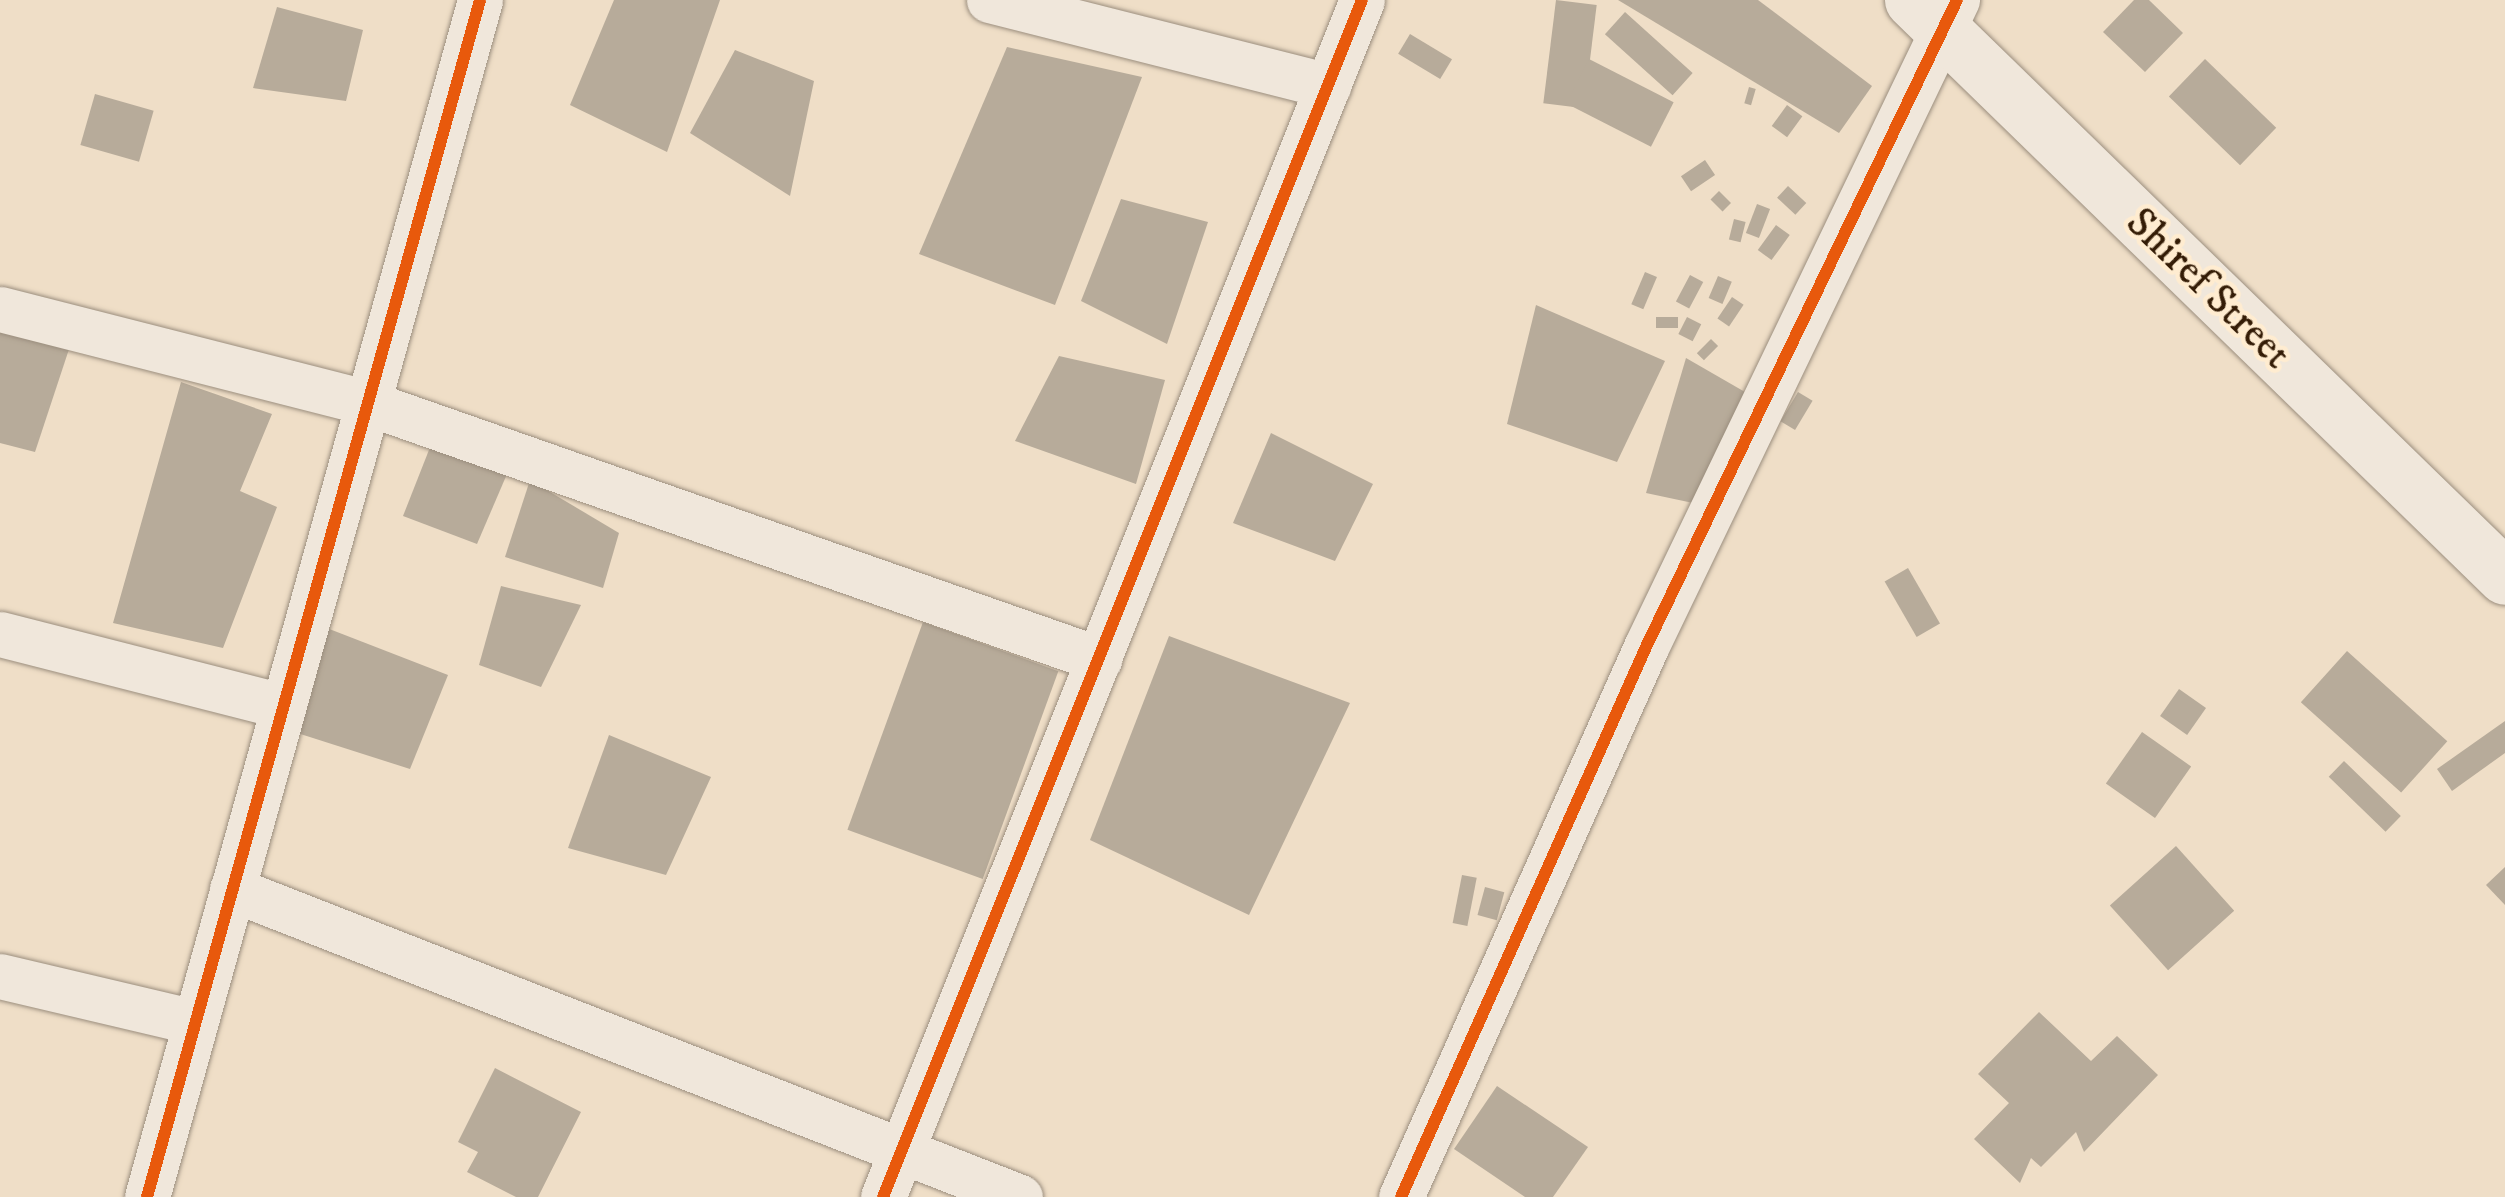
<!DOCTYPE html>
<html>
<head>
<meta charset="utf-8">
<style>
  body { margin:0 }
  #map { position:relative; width:2505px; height:1197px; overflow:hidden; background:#efdec7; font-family:"IM FELL DW Pica",serif }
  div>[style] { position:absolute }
  .building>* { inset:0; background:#b7ab9a; transform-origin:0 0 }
  .roads { filter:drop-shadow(0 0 2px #9b8e7e) drop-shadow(0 0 2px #9b8e7e) }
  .minor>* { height:45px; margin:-22.5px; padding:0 22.5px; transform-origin:22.5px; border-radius:22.5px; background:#f0e7db }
  .secondary>* { height:55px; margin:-27.5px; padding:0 27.5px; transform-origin:27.5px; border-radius:27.5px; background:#f0e7db }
  .cycleway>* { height:12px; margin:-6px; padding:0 6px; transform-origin:6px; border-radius:6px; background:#e8590c }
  span { translate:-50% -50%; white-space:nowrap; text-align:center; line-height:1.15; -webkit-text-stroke:9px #ffecd0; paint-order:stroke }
  .street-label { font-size:42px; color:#341c06 }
</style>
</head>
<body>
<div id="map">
  <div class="building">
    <div style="clip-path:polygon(614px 0,720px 0,667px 152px,570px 105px)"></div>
    <div style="left:1556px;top:0;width:41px;height:104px;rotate:7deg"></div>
    <div style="clip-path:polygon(1618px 0,1758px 0,1872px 86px,1839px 133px)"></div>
    <div style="clip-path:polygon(2134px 0,2149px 0,2183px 33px,2145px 72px,2103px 32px)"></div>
    <div style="clip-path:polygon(277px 7px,363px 30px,346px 101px,253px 88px)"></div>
    <div style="left:1625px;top:12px;width:91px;height:30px;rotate:42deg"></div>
    <div style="left:1410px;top:34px;width:49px;height:23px;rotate:31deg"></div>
    <div style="clip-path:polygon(1007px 47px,1142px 77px,1055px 305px,919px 254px)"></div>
    <div style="clip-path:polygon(735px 50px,814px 81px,790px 196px,690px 133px)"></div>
    <div style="left:1589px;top:59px;width:95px;height:50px;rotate:27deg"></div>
    <div style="left:2205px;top:59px;width:99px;height:52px;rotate:44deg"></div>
    <div style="left:1749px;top:87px;width:7px;height:17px;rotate:16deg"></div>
    <div style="left:95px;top:94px;width:61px;height:53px;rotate:16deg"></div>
    <div style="left:1787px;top:105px;width:19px;height:26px;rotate:36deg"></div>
    <div style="left:1705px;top:160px;width:18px;height:29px;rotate:56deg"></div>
    <div style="left:1788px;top:186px;width:25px;height:16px;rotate:43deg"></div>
    <div style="left:1719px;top:191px;width:17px;height:12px;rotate:45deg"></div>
    <div style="clip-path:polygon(1121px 199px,1208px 222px,1167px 344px,1081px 301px)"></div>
    <div style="left:1757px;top:204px;width:14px;height:31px;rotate:21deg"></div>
    <div style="left:1734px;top:219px;width:12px;height:21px;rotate:14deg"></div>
    <div style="left:1776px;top:225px;width:17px;height:31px;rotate:36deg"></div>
    <div style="left:1645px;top:272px;width:13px;height:35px;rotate:23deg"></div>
    <div style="left:1690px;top:275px;width:15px;height:30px;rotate:28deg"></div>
    <div style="left:1718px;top:276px;width:15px;height:24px;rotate:23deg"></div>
    <div style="left:1732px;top:297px;width:14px;height:26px;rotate:34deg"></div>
    <div style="clip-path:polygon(1536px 305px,1665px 361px,1617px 462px,1507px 424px)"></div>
    <div style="left:1656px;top:317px;width:22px;height:11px"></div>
    <div style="left:1687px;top:317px;width:16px;height:19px;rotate:27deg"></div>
    <div style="clip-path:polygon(0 320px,76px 328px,35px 452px,0 443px)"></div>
    <div style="left:1711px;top:339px;width:10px;height:20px;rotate:45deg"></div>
    <div style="clip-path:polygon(1059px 356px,1165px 380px,1136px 484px,1015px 441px)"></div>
    <div style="clip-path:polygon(1686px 358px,1745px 392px,1693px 503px,1646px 493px)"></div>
    <div style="clip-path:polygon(181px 382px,272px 414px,240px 491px,277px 507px,223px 648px,113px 623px)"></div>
    <div style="left:1798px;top:392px;width:17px;height:34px;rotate:31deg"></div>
    <div style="clip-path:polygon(438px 427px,507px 474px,477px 544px,403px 516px)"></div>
    <div style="clip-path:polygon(1271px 433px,1373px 484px,1335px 561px,1233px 523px)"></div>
    <div style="clip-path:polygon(530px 480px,619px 533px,603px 588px,505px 557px)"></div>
    <div style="left:1908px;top:568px;width:64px;height:27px;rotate:60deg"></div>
    <div style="clip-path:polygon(501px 586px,581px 605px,541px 687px,479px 665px)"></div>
    <div style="left:923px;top:622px;width:144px;height:221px;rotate:20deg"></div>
    <div style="clip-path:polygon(319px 625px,448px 675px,410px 769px,291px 731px)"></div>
    <div style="clip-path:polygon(1169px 636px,1350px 703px,1249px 915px,1090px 840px)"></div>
    <div style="left:2347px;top:651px;width:135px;height:69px;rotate:42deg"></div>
    <div style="left:2179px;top:689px;width:33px;height:33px;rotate:35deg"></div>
    <div style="clip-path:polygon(2505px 721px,2505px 753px,2452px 791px,2437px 769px)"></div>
    <div style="left:2142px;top:732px;width:60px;height:63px;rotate:35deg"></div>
    <div style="clip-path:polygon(609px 735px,711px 777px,666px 875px,568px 848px)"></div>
    <div style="left:2344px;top:761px;width:79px;height:22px;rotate:44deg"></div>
    <div style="left:2176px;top:846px;width:87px;height:89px;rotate:48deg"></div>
    <div style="clip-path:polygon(2505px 867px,2505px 905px,2486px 885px)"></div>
    <div style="left:1462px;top:875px;width:15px;height:49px;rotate:11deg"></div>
    <div style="left:1485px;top:887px;width:20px;height:29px;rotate:15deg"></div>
    <div style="clip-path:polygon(2039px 1012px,2091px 1061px,2117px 1036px,2158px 1075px,2084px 1152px,2076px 1132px,2041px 1167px,2031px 1158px,2020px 1183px,1974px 1139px,2009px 1103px,1978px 1074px)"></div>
    <div style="clip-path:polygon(495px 1068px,581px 1112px,538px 1197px,516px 1197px,467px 1172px,478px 1152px,458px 1142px)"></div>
    <div style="clip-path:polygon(1497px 1086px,1588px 1147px,1553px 1197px,1525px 1197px,1454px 1149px)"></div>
  </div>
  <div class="roads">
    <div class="minor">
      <div style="left:989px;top:0;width:350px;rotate:14.2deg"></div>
      <div style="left:0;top:309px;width:380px;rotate:14.3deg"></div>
      <div style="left:368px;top:403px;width:775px;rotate:19.3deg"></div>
      <div style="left:0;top:634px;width:292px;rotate:14.3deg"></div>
      <div style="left:232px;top:889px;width:846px;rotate:21.35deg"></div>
      <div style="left:0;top:976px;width:200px;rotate:13.3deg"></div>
      <div style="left:147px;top:1197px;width:1242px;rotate:-74.45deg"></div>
      <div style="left:883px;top:1197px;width:1289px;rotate:-68.19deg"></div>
      <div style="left:1401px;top:1197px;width:602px;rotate:-65.99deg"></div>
      <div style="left:1646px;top:647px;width:718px;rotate:-64.33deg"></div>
    </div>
    <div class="secondary">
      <div style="left:1912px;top:0;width:827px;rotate:44.22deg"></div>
    </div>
  </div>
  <div class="cycleway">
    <div style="left:147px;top:1197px;width:1242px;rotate:-74.45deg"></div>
    <div style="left:883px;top:1197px;width:1289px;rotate:-68.19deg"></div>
    <div style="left:1401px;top:1197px;width:602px;rotate:-65.99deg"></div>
    <div style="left:1646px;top:647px;width:718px;rotate:-64.33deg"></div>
  </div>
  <div class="street-label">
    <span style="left:2208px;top:289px;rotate:44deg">Shiref Street</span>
  </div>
</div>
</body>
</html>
